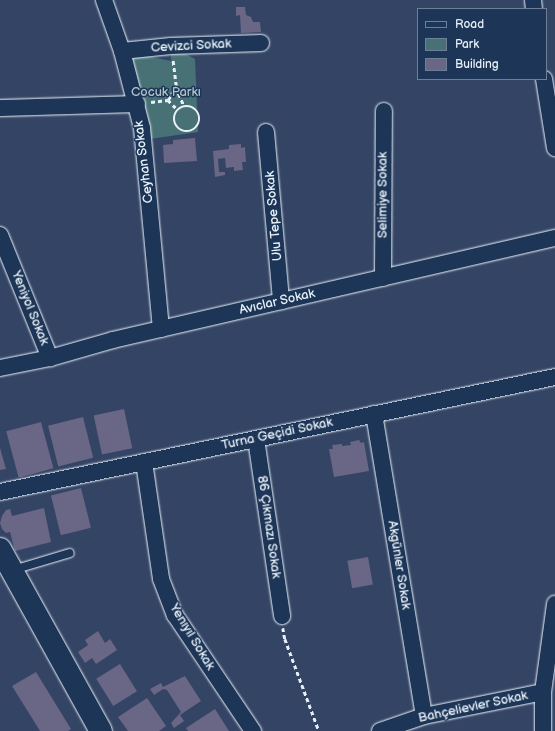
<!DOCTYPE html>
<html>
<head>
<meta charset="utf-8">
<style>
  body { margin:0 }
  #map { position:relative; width:555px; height:731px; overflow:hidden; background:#344465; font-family:"Balsamiq Sans",sans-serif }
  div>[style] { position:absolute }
  .green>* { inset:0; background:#487176 }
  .building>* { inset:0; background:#696686; transform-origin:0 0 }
  .path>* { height:2.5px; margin-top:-1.25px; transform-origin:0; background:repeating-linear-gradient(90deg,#e8f1f8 0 4px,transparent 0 7px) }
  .path>.ring { margin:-1.25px; padding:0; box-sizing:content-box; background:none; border:2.5px solid #e8f1f8; border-radius:50% }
  .roads { filter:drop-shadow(0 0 1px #e8f1f8) drop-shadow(0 0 1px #e8f1f8) }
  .lane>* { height:8px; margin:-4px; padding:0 4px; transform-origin:4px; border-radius:4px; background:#1d3557 }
  .street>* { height:16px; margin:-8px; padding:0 8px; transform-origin:8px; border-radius:8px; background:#1d3557 }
  .secondary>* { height:22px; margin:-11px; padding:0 11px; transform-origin:11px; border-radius:11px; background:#1d3557 }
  span { translate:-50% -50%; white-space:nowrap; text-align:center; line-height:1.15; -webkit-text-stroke:3px #1d3557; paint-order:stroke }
  .street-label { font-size:13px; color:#e8f1f8 }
  .park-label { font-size:13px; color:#b0c4ca }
  .legend { position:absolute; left:417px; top:8px; width:130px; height:72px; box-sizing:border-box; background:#1d3557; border:1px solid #6e8097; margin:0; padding:5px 7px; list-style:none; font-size:12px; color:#e8f1f8 }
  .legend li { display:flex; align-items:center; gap:8px; height:20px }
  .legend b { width:20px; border:1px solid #6e8097 }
</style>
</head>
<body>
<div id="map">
  <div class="green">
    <div style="clip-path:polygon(171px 46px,195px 59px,198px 132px,143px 140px,122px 51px,171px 61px)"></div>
  </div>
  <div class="building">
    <div style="clip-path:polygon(236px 7px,245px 7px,246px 15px,251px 17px,253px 22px,260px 22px,261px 32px,241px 33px,240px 15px,236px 16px)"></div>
    <div style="clip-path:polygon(195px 138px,197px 161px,164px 163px,163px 145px,173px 144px,173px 140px)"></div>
    <div style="clip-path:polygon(241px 144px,241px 148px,245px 147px,246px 162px,242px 162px,243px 170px,234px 171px,234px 167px,226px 168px,225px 158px,218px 159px,219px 172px,225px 172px,225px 175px,215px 177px,213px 151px,229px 149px,229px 145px)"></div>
    <div style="left:124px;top:409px;width:40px;height:31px;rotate:78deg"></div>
    <div style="left:83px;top:417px;width:42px;height:36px;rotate:76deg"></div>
    <div style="left:41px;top:422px;width:48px;height:36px;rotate:75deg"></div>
    <div style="clip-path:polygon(359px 440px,361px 443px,364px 442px,369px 471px,334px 477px,329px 449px,333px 449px,332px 445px,342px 444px,342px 446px,351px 445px,350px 442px)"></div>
    <div style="clip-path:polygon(0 448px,6px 469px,0 470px)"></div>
    <div style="left:81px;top:488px;width:41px;height:31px;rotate:76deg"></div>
    <div style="clip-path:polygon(44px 508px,51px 542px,15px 551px,10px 532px,6px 533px,2px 529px,0 523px,2px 516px,6px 510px,10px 509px,12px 516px)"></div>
    <div style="left:368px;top:557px;width:28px;height:21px;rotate:80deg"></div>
    <div style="clip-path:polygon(98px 631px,105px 643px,110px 639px,117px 650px,96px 664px,92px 658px,85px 663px,78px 652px,88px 645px,85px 640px)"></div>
    <div style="left:120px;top:664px;width:32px;height:28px;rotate:58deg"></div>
    <div style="clip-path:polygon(36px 672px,71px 729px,68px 731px,40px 731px,12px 686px)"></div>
    <div style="clip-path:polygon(185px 676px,201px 701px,180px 715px,184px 721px,174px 728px,171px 723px,181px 712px,167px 690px,163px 689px,154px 695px,150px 689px,161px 683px,163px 687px)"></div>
    <div style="clip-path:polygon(147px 698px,166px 726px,159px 731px,128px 731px,118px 717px)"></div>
    <div style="clip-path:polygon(215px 709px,229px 731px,188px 731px,186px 728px)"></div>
  </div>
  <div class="path">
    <div style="left:176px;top:87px;width:21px;rotate:67deg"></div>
    <div style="left:168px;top:100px;width:14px;rotate:45deg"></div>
    <div style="left:151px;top:102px;width:17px;rotate:-7deg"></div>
    <div style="left:168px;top:100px;width:16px;rotate:-60deg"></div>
    <div style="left:176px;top:86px;width:26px;rotate:-97deg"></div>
    <div class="ring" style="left:174px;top:106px;width:23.5px;height:23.5px"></div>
    <div style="left:283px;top:628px;width:11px;rotate:80deg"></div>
    <div style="left:285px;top:639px;width:98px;rotate:69.7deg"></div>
  </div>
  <div class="roads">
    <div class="lane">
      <div style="left:13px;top:570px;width:59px;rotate:-16.6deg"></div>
    </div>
    <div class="street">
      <div style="left:104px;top:0;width:54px;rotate:70.6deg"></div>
      <div style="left:122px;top:51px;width:80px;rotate:75.4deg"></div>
      <div style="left:142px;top:128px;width:202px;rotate:84.6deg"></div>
      <div style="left:533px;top:0;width:9px;rotate:84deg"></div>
      <div style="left:122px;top:51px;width:49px;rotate:-5.8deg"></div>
      <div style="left:171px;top:46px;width:90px;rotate:-1.9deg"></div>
      <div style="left:544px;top:79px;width:70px;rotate:80.9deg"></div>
      <div style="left:0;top:108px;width:137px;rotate:-1.7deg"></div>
      <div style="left:266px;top:132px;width:170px;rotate:84.9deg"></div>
      <div style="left:0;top:235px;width:133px;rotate:67.9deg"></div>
      <div style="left:383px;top:278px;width:167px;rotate:-89.7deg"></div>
      <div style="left:0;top:368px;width:51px;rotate:-11.3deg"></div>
      <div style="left:50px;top:358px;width:66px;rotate:-15.9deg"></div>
      <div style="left:113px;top:340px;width:454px;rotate:-13deg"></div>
      <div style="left:374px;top:414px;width:306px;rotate:80.6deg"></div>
      <div style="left:256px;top:439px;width:179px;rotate:81.6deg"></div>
      <div style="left:144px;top:462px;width:118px;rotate:81.7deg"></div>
      <div style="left:161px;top:579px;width:39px;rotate:69deg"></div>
      <div style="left:175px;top:615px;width:140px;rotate:56.1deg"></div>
      <div style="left:0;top:492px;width:567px;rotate:-11.71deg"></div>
      <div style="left:380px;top:731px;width:46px;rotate:-18.8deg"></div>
      <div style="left:424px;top:716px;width:121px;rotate:-11.4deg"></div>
      <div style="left:543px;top:731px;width:39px;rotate:-90deg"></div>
      <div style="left:543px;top:692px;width:89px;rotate:-82.2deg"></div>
    </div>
    <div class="secondary">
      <div style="left:0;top:549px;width:208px;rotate:61deg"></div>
    </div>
  </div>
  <div class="street-label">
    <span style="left:191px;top:46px;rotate:-3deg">Cevizci Sokak</span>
    <span style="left:144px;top:162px;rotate:-97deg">Ceyhan Sokak</span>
    <span style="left:383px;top:195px;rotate:-90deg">Selimiye Sokak</span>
    <span style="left:274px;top:216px;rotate:-95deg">Ulu Tepe Sokak</span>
    <span style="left:277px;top:302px;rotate:-13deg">Avıclar Sokak</span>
    <span style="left:30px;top:308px;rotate:68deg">Yeniyol Sokak</span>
    <span style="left:277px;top:434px;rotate:-12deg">Turna Geçidi Sokak</span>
    <span style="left:269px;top:527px;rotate:82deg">86 Çıkmazı Sokak</span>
    <span style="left:399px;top:565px;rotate:81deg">Akgünler Sokak</span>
    <span style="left:192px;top:637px;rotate:59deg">Yenıyıl Sokak</span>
    <span style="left:473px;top:707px;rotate:-12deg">Bahçelievler Sokak</span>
  </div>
  <div class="park-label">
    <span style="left:166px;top:92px">Cocuk Parkı</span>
  </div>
  <ul class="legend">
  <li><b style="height:5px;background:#1d3557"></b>Road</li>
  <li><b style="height:11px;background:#487176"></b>Park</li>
  <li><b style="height:11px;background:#696686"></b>Building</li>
  </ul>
</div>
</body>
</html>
